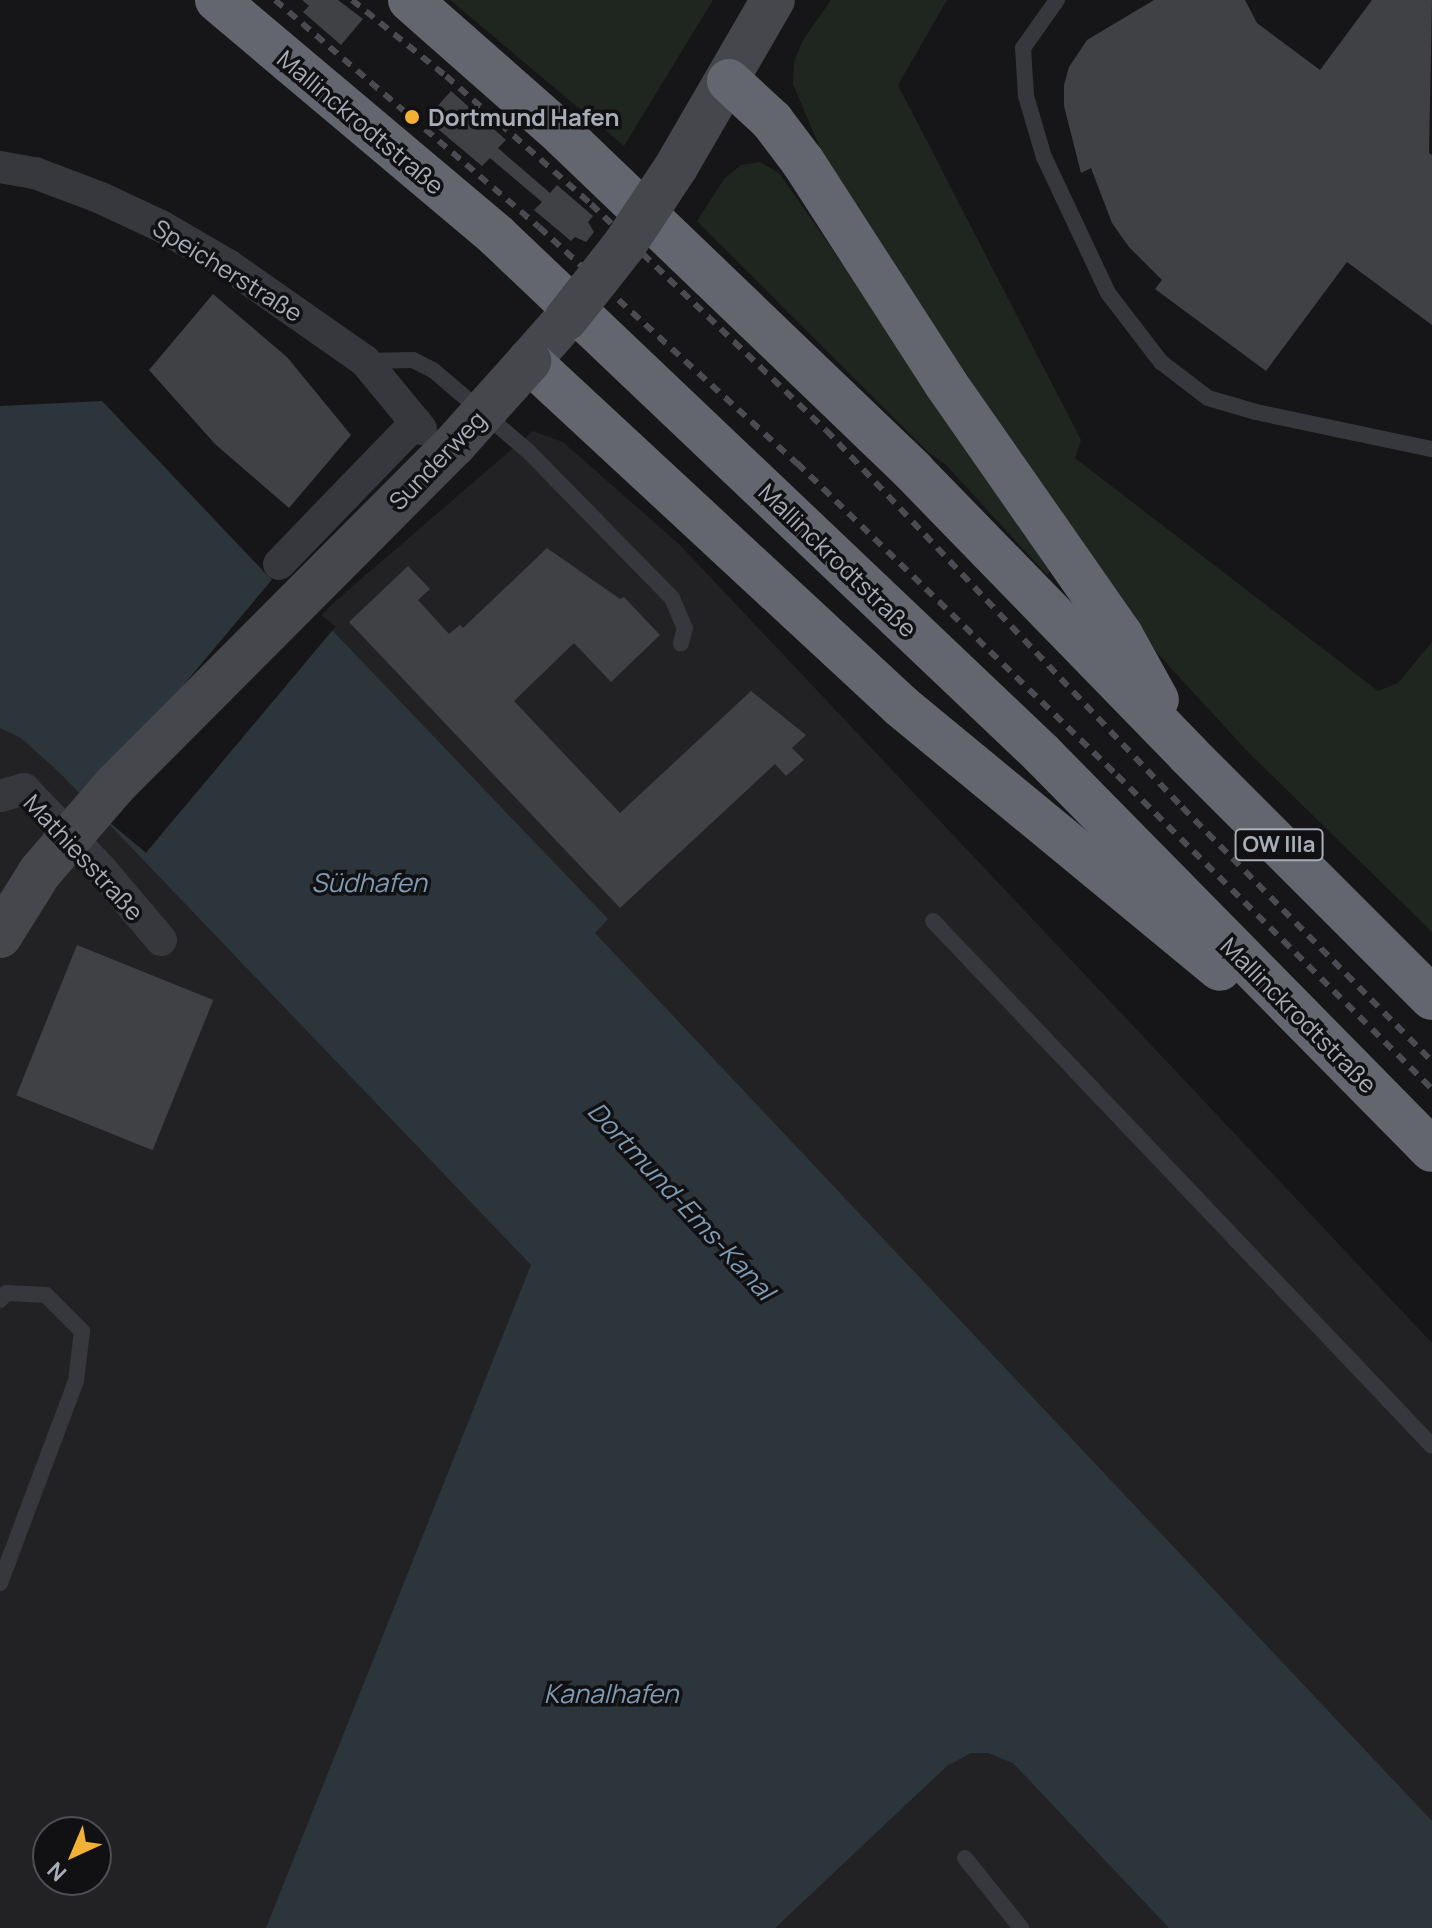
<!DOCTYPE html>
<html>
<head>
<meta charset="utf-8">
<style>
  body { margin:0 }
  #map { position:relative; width:1432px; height:1928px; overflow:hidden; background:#161618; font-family:Manrope,sans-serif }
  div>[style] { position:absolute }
  .built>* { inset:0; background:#222225 }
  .green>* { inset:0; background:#1e261f }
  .water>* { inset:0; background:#2c353c }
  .pier>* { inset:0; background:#161618; transform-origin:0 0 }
  .building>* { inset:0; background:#404145; transform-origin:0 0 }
  .lane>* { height:16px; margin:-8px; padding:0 8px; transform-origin:8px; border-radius:8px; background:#37383d }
  .street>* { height:32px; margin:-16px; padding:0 16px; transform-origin:16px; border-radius:16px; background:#37383d }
  .secondary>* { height:44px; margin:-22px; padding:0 22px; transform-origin:22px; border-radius:22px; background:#45474d }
  .highway>* { height:44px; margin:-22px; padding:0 22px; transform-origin:22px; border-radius:22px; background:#63666e }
  .rail>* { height:6px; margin-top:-3px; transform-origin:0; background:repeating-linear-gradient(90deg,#4a4c52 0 10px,transparent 0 18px) }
  .secondary-bridge>* { height:44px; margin:-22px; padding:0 22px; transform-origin:22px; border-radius:22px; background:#45474d }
  .dots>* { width:22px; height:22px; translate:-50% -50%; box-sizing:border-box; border:4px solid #111113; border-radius:50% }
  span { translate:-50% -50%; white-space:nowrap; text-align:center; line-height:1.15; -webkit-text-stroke:7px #111113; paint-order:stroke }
  .shield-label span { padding:2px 6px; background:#111113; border:2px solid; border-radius:6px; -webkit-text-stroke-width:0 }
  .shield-label { font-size:22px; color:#a8adb8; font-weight:700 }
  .poi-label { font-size:24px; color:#a8adb8; font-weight:700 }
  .left { translate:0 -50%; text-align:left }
  .street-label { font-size:24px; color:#a8adb8 }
  .water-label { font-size:26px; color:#7f9bb3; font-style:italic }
  .north { position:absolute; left:32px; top:1816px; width:80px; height:80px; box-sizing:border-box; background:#111113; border:2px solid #4d4f55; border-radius:50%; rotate:224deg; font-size:22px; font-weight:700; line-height:32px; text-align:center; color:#a8adb8 }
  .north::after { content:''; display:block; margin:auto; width:28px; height:36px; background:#f2b134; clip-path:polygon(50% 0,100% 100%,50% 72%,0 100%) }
</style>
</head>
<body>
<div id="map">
  <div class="built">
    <div style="clip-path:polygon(evenodd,533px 431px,563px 442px,680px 545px,1432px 1343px,1432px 1928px,0 1928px,0 530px,216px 724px,331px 605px,533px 431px,48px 1832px,96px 1832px,96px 1880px,48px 1880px,48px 1832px)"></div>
  </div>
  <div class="green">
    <div style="clip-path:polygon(450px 0,713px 0,624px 146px)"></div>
    <div style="clip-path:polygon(831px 0,947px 0,898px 85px,1081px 440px,1075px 458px,1378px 691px,1398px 683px,1432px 642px,1432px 932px,1247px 751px,1138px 632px,1076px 547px,823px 155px,793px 84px,794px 62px,803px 40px)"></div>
    <div style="clip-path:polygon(760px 162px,779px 173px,817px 227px,1016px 516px,1050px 572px,1047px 575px,946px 465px,928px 452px,697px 221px,724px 179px,741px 165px)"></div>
  </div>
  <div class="water">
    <div style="clip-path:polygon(102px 401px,267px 575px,332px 630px,608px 919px,595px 933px,1432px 1821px,1432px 1928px,1169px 1928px,1013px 1763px,988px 1753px,971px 1753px,947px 1766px,775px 1928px,266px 1928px,531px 1265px,61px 774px,21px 738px,0 728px,0 406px)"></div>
  </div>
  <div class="pier">
    <div style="left:275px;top:576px;width:79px;height:295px;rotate:40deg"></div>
  </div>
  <div class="building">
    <div style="clip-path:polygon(302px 0,338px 0,363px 19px,341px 45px,303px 12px,309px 6px)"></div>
    <div style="clip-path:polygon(1154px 0,1245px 0,1257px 23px,1320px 70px,1372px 0,1432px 0,1429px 153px,1432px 155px,1432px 325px,1347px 262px,1266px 371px,1155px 289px,1162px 280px,1129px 247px,1112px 223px,1091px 168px,1081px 173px,1064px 106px,1064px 85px,1069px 67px,1087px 40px)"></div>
    <div style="clip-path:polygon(451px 91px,506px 140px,498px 148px,550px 193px,557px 185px,593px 216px,588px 222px,594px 232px,586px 242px,575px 237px,571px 241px,534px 210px,542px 202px,490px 158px,482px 166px,426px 119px)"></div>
    <div style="clip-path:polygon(213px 294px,287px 357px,351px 435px,289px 508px,215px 444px,149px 370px)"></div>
    <div style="clip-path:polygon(547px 548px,620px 599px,624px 597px,660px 635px,611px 682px,574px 643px,514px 701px,620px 813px,751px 691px,806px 735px,792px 748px,804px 760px,786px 776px,775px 764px,620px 908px,349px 622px,408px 566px,430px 589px,418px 600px,449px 634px,460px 625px,463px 628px)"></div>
    <div style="left:77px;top:945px;width:147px;height:162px;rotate:22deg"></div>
  </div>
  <div class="lane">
    <div style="left:1057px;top:0;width:59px;rotate:125.3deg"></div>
    <div style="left:1023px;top:48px;width:48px;rotate:86.4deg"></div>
    <div style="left:1026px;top:96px;width:64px;rotate:73.6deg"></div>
    <div style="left:1044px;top:157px;width:150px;rotate:64.8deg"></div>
    <div style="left:1108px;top:293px;width:87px;rotate:52.5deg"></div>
    <div style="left:1161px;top:362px;width:59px;rotate:37.5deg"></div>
    <div style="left:1208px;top:398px;width:50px;rotate:16.3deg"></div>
    <div style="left:1256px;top:412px;width:180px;rotate:11.9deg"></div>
    <div style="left:365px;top:361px;width:48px;rotate:-1.2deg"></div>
    <div style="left:413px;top:360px;width:22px;rotate:27deg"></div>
    <div style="left:433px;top:370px;width:125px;rotate:40.5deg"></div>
    <div style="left:528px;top:451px;width:206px;rotate:45.6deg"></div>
    <div style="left:672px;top:598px;width:33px;rotate:67deg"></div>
    <div style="left:685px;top:628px;width:16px;rotate:105deg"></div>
    <div style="left:933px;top:921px;width:724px;rotate:46.45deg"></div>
    <div style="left:0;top:1300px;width:9px;rotate:-49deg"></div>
    <div style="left:6px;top:1293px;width:40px;rotate:2.9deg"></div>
    <div style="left:46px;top:1295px;width:51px;rotate:45deg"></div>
    <div style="left:82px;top:1331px;width:50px;rotate:96.8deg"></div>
    <div style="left:76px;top:1381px;width:216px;rotate:110.6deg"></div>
    <div style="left:965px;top:1858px;width:90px;rotate:51.3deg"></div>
  </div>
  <div class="street">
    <div style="left:0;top:167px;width:36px;rotate:10deg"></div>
    <div style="left:35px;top:173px;width:71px;rotate:20.7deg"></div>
    <div style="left:101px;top:198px;width:66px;rotate:25deg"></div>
    <div style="left:161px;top:226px;width:78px;rotate:30.2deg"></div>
    <div style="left:228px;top:265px;width:167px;rotate:35deg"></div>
    <div style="left:365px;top:361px;width:88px;rotate:50.5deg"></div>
    <div style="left:279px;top:564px;width:197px;rotate:-46deg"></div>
    <div style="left:0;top:796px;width:25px;rotate:-16deg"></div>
    <div style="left:24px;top:789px;width:111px;rotate:46.1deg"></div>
    <div style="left:101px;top:869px;width:93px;rotate:49.8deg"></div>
  </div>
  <div class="secondary">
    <div style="left:676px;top:167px;width:193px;rotate:-59.9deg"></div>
    <div style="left:529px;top:361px;width:56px;rotate:-48.6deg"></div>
    <div style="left:0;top:936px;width:75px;rotate:-58deg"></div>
  </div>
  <div class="highway">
    <div style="left:217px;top:0;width:366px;rotate:40.1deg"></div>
    <div style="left:497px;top:236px;width:750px;rotate:43.54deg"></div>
    <div style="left:1041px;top:753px;width:557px;rotate:45.44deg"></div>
    <div style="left:410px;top:0;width:205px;rotate:41.4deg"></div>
    <div style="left:564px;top:136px;width:484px;rotate:43.8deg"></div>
    <div style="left:913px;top:471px;width:395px;rotate:45.8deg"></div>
    <div style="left:1188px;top:754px;width:345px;rotate:45deg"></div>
    <div style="left:729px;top:81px;width:59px;rotate:42.9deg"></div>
    <div style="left:772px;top:121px;width:51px;rotate:52.9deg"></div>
    <div style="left:803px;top:162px;width:264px;rotate:57.2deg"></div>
    <div style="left:946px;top:384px;width:306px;rotate:55.1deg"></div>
    <div style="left:1121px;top:635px;width:74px;rotate:61deg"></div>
    <div style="left:529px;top:361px;width:507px;rotate:42.84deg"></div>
    <div style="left:901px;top:706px;width:413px;rotate:39.5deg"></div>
  </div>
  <div class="rail">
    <div style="left:275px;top:0;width:348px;rotate:40.7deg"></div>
    <div style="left:539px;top:227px;width:350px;rotate:42.5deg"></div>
    <div style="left:797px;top:463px;width:447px;rotate:44.3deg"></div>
    <div style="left:1117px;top:775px;width:445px;rotate:44.9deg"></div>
    <div style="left:352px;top:0;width:121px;rotate:39deg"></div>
    <div style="left:446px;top:76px;width:193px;rotate:41.4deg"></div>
    <div style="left:591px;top:204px;width:326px;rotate:43.9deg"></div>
    <div style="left:826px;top:430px;width:519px;rotate:46.64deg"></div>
    <div style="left:1182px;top:807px;width:356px;rotate:45.5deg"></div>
  </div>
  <div class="secondary-bridge">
    <div style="left:566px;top:319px;width:95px;rotate:-51.8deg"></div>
    <div style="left:625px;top:244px;width:92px;rotate:-56.5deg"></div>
    <div style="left:40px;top:872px;width:115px;rotate:-49.2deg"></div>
    <div style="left:115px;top:785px;width:480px;rotate:-45.1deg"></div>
    <div style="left:454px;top:445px;width:113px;rotate:-48.2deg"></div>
  </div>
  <div class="dots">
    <div style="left:412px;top:117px;background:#f2b134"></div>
  </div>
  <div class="shield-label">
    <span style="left:1279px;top:845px">OW IIIa</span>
  </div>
  <div class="poi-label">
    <span class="left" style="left:428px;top:117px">Dortmund Hafen</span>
  </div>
  <div class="street-label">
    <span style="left:361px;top:122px;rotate:40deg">Mallinckrodtstraße</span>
    <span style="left:228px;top:270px;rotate:32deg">Speicherstraße</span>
    <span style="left:437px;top:460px;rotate:-46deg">Sunderweg</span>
    <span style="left:838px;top:560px;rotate:44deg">Mallinckrodtstraße</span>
    <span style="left:84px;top:857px;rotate:47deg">Mathiesstraße</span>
    <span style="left:1299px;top:1015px;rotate:45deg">Mallinckrodtstraße</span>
  </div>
  <div class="water-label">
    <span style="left:369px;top:883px">Südhafen</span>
    <span style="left:681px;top:1201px;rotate:47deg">Dortmund-Ems-Kanal</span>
    <span style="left:611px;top:1694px">Kanalhafen</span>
  </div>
  <div class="north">N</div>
</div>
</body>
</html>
